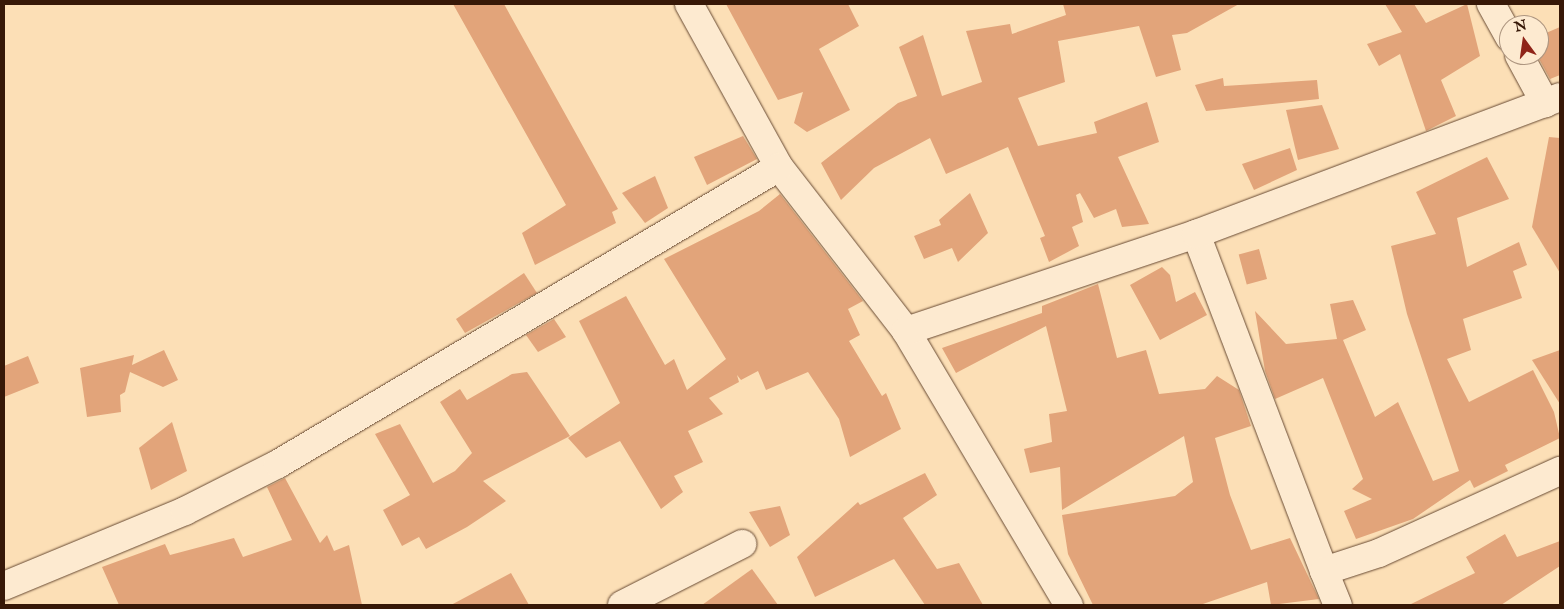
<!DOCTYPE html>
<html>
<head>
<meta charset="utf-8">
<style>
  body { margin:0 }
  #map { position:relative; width:1564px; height:609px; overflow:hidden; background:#fcdfb6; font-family:"IM FELL English",serif }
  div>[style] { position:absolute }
  .building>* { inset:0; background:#e2a47a; transform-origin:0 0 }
  .roads { filter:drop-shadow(0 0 1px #684a33) drop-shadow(0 0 1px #684a33) }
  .minor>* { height:28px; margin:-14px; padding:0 14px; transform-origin:14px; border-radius:14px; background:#fdead0 }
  span { translate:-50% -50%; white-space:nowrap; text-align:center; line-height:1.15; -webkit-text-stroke:4px #fdead0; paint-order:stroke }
  .frame { position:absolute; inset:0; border:5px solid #371807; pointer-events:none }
  .north { position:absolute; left:1499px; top:15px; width:50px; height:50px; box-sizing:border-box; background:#fdead0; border:1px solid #ae9680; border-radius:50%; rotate:346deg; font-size:14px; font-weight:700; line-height:20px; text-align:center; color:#371807 }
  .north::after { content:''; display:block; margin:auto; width:18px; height:22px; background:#8f2418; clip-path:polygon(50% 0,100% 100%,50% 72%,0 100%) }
</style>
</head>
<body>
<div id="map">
  <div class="building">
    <div style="clip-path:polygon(453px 4px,504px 4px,618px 209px,612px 212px,616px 223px,535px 265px,522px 233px,566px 205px)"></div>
    <div style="clip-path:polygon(726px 4px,848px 4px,859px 26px,819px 49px,850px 110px,807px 132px,794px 123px,803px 92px,778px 100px)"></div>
    <div style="clip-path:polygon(1063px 4px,1239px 4px,1187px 33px,1172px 35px,1181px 70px,1156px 77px,1139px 26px,1058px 41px,1065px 82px,1018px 98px,1038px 146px,1097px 133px,1094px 122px,1147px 102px,1159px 142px,1118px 157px,1149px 224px,1122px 227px,1116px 209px,1094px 218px,1080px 193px,1076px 195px,1083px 222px,1072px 227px,1079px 246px,1049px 262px,1040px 238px,1045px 236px,1008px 147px,946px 174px,930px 138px,874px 168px,841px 200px,821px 163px,898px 103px,917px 96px,899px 47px,923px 35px,942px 96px,982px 82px,966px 31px,1010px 24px,1012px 34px,1066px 15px)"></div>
    <div style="clip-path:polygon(1385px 4px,1414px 4px,1426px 23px,1467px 4px,1480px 56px,1441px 80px,1456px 116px,1426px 131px,1400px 54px,1379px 66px,1367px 44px,1402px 32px)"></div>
    <div style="clip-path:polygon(1560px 27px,1560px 75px,1550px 79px,1537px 55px,1539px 36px)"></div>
    <div style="clip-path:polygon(1223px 78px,1224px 86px,1317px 80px,1319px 99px,1206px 111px,1195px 85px)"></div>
    <div style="clip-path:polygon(1322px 105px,1339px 149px,1298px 160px,1286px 110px)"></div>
    <div style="clip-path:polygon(743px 136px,757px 159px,707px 185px,694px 157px)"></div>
    <div style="clip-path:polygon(1549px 137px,1560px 138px,1560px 273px,1532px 227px)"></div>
    <div style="clip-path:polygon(1290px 148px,1297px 170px,1254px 190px,1242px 164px)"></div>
    <div style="clip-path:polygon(1487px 157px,1509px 199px,1457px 218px,1467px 267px,1519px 242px,1527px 265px,1513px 271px,1522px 298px,1463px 319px,1471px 350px,1447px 359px,1469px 402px,1533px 370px,1554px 412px,1560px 438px,1505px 465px,1508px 471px,1474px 488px,1470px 480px,1413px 519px,1356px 539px,1344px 511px,1372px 499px,1352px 489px,1363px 479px,1323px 378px,1275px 399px,1265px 371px,1255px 311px,1286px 344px,1337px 339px,1330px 304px,1353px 300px,1366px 330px,1343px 340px,1375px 417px,1398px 402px,1433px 481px,1459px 471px,1407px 314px,1391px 246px,1436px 234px,1416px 192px)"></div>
    <div style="clip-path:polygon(655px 176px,668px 208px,645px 223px,622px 193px)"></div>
    <div style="clip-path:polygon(970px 193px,988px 233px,958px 262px,952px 248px,924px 259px,914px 236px,941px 225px,939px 220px)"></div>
    <div style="clip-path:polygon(780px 194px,863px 301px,848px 309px,860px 335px,849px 341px,882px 396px,886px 393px,901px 429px,850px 457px,839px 419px,808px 372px,766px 390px,758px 371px,741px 380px,737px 375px,739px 382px,709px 398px,723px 414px,688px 431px,703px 462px,674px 476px,683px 492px,661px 509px,620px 441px,586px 458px,568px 438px,620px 403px,579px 321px,626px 296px,665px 365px,674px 359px,687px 390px,726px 359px,664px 259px,759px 211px)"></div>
    <div style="left:1259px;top:249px;width:31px;height:21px;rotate:75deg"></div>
    <div style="clip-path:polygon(1162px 267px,1170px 275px,1176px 302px,1195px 292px,1207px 315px,1160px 340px,1130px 285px)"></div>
    <div style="clip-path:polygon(524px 273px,537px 293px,465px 333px,456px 319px)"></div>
    <div style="clip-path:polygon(1098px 284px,1117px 358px,1146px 350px,1159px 394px,1205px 389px,1217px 376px,1239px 390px,1251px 426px,1215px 438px,1230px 495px,1251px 550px,1290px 538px,1319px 599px,1271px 605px,1267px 582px,1200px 605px,1093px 605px,1068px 554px,1062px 515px,1175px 496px,1193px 482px,1184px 436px,1062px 510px,1060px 467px,1030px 473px,1024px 449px,1052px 442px,1049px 414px,1067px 411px,1046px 326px,956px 373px,942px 348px,1042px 313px,1042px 306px)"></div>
    <div style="clip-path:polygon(554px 319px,566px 337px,538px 352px,526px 335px)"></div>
    <div style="clip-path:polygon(164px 350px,178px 380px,163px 387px,130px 372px,125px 392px,120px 395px,121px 412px,87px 417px,80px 368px,134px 355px,132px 365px)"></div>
    <div style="clip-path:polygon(1560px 350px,1560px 404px,1532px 360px)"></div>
    <div style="clip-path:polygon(28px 356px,39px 383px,4px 397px,4px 366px)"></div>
    <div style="clip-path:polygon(527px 372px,570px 436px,483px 481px,506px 501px,467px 527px,426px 549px,419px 537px,402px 546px,383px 510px,410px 495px,375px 434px,400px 424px,433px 483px,455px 471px,472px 453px,440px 402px,460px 389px,467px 400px,512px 374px)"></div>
    <div style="clip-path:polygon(172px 422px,187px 471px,151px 490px,139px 448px)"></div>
    <div style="clip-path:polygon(925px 473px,937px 495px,903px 518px,937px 569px,959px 563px,983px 605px,925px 605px,894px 559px,815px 597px,797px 557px,858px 502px,860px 505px)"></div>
    <div style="clip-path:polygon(285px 478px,320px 543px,327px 535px,334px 551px,349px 545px,362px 605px,119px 605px,102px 567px,165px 544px,170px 555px,234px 538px,243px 557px,292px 540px,267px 487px)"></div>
    <div style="clip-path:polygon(780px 506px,790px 535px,770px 547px,749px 512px)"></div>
    <div style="clip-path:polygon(1505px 534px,1517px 557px,1560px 541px,1560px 566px,1501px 605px,1409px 605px,1475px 573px,1466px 557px)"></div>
    <div style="clip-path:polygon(752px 569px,778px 605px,702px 605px)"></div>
    <div style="clip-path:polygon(511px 573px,529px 605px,451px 605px)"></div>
  </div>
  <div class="roads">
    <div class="minor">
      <div style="left:689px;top:4px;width:186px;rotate:61.1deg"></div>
      <div style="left:779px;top:167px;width:207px;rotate:52.2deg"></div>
      <div style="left:906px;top:331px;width:319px;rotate:59.3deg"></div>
      <div style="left:1491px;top:4px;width:38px;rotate:61deg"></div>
      <div style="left:1519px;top:55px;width:55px;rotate:61.6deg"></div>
      <div style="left:1196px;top:234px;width:360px;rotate:69.2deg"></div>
      <div style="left:1324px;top:571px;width:58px;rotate:-18.1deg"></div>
      <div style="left:1379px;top:553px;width:199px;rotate:-24.4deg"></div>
      <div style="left:906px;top:331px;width:306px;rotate:-18.5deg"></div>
      <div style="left:1196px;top:234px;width:389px;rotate:-20.6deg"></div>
      <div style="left:1324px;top:571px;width:37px;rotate:68deg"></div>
      <div style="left:4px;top:586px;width:196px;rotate:-22.5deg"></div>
      <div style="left:185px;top:511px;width:104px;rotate:-26.8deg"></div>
      <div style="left:278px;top:464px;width:582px;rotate:-30.66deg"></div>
      <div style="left:622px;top:605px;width:135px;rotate:-26.9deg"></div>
    </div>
  </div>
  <div class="frame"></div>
  <div class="north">N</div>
</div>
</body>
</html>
